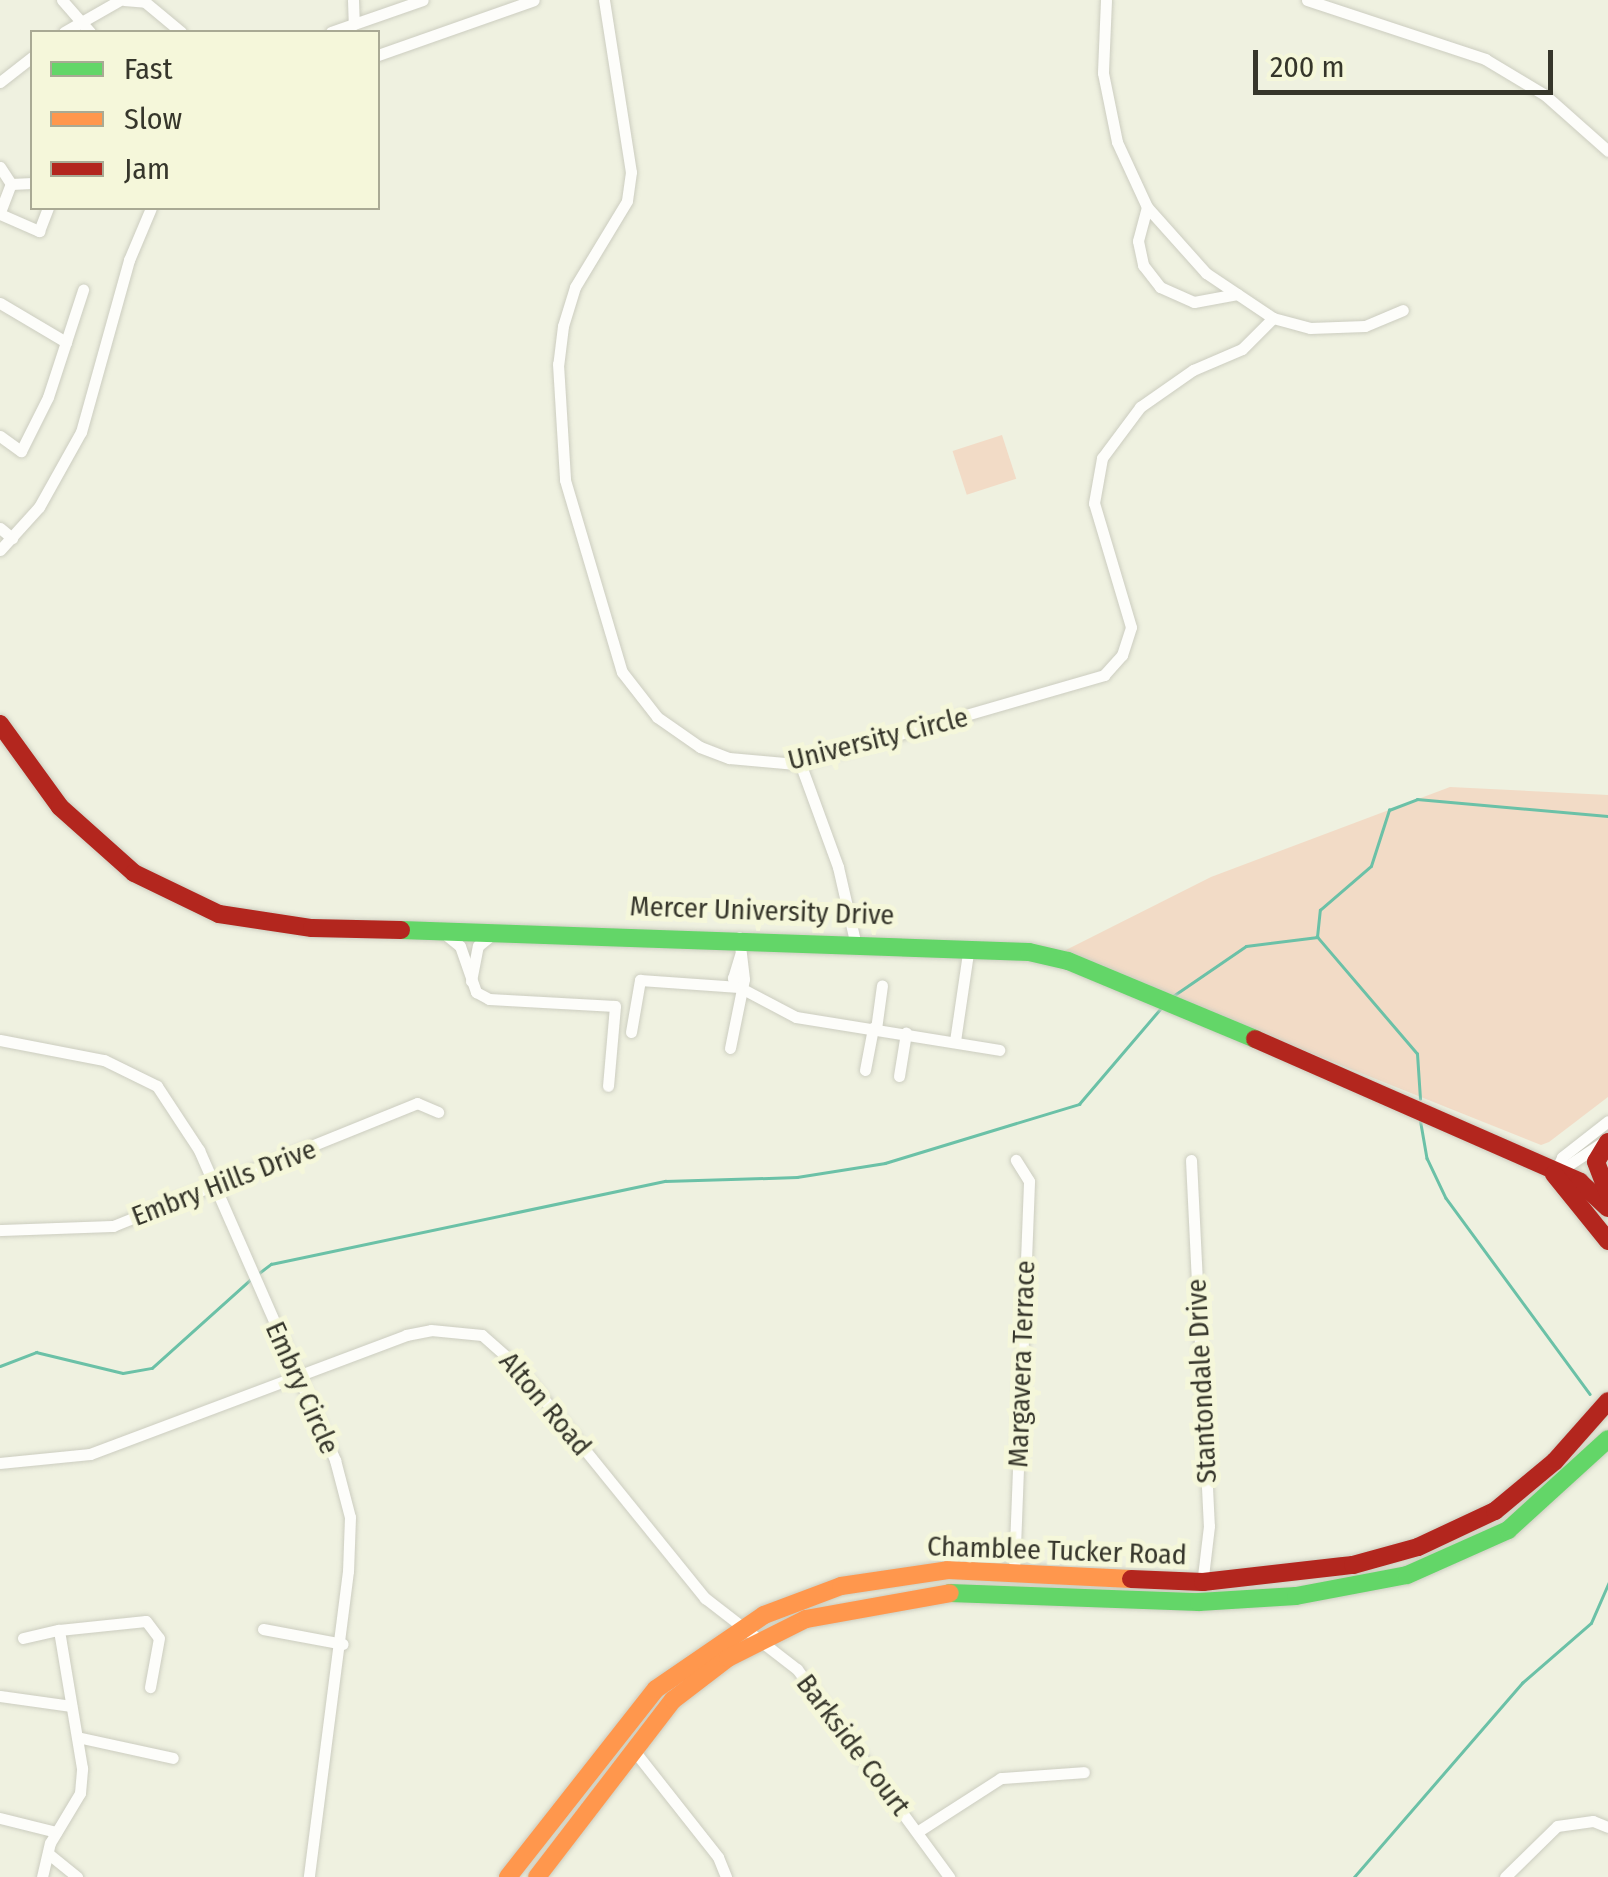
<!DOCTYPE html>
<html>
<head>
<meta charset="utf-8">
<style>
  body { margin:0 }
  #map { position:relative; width:1608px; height:1877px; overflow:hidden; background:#eff1e0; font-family:"Fira Sans Condensed",sans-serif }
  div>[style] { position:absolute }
  .green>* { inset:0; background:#f2dbc6; transform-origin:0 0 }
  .stream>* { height:2.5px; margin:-1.25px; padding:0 1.25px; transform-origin:1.25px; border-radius:1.25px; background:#6bc1a7 }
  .roads { filter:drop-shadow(0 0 2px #cccdc0) drop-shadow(0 0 2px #cccdc0) }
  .street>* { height:11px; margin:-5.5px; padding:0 5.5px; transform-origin:5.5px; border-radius:5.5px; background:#fdfdfa }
  .fast>* { height:18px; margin:-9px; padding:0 9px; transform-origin:9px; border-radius:9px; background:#63d668 }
  .slow>* { height:18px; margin:-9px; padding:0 9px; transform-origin:9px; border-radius:9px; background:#ff974d }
  .jam>* { height:18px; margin:-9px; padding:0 9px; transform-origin:9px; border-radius:9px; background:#b3261e }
  span { translate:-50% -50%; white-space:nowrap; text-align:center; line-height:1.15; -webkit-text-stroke:10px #f5f7da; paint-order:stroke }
  .street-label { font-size:28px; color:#36362b }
  .legend { position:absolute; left:30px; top:30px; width:350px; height:180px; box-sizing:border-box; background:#f5f7da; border:2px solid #a9aa94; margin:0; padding:12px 18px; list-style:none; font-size:30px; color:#36362b }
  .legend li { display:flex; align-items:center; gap:20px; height:50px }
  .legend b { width:50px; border:2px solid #a9aa94 }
  .scale { position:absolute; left:1253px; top:50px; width:300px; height:45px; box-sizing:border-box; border:5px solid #36362b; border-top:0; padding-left:12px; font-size:30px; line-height:35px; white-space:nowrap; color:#36362b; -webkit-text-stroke:8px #f5f7da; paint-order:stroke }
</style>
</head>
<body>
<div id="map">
  <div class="green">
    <div style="left:1002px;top:435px;width:46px;height:52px;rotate:72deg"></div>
    <div style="clip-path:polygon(1450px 787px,1608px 795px,1608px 1097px,1549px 1142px,1541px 1145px,1060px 953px,1211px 877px)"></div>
  </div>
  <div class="stream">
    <div style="left:1173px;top:996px;width:88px;rotate:-34.4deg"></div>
    <div style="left:1246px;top:946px;width:72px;rotate:-7.2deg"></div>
    <div style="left:1420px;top:1099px;width:45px;rotate:-93.8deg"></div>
    <div style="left:1417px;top:1054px;width:154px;rotate:-130.5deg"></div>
    <div style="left:1317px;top:937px;width:27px;rotate:-84deg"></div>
    <div style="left:1320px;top:910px;width:67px;rotate:-40.8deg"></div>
    <div style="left:1371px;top:866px;width:59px;rotate:-72.2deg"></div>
    <div style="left:1389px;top:810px;width:30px;rotate:-21deg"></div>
    <div style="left:1417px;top:799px;width:192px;rotate:5.1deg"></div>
    <div style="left:1420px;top:1118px;width:41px;rotate:80.1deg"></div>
    <div style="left:1427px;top:1158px;width:44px;rotate:64.6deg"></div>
    <div style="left:1446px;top:1198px;width:243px;rotate:53.7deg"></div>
    <div style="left:259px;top:1273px;width:15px;rotate:-37deg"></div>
    <div style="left:271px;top:1264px;width:403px;rotate:-11.9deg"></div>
    <div style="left:665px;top:1181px;width:132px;rotate:-1.7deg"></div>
    <div style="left:797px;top:1177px;width:89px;rotate:-9deg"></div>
    <div style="left:885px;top:1163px;width:203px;rotate:-16.9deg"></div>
    <div style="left:1079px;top:1104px;width:125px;rotate:-49.5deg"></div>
    <div style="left:0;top:1366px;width:39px;rotate:-21deg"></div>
    <div style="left:36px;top:1352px;width:89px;rotate:13.6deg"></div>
    <div style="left:123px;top:1373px;width:29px;rotate:-10deg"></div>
    <div style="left:152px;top:1368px;width:135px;rotate:-42deg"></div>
    <div style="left:1354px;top:1877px;width:257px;rotate:-49.1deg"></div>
    <div style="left:1522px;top:1683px;width:91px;rotate:-41deg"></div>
    <div style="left:1591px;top:1623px;width:43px;rotate:-66.4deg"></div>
  </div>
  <div class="roads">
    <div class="street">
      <div style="left:62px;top:0;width:43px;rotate:48.8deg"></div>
      <div style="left:124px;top:0;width:21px;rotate:5deg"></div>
      <div style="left:145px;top:2px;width:47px;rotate:39.8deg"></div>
      <div style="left:353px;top:0;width:24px;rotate:88deg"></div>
      <div style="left:604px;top:0;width:174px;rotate:81.1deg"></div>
      <div style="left:631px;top:172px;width:29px;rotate:98deg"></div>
      <div style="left:627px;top:201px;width:100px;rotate:121.2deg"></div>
      <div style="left:575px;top:287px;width:41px;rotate:107.1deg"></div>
      <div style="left:563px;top:326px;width:38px;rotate:97deg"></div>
      <div style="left:558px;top:364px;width:116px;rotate:86.5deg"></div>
      <div style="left:565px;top:480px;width:200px;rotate:73.5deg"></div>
      <div style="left:622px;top:672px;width:57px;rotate:52.1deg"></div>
      <div style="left:657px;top:717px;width:52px;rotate:34.9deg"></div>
      <div style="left:700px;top:747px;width:31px;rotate:21deg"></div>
      <div style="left:729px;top:758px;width:67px;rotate:5.1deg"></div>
      <div style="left:796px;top:764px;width:321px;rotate:-16.1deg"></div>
      <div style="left:1104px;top:675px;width:27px;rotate:-48deg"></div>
      <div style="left:1122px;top:655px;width:29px;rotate:-72deg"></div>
      <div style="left:1131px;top:627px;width:129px;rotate:-106.6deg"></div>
      <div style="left:1094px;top:503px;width:46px;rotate:-79.9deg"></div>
      <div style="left:1102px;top:458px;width:64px;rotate:-53.3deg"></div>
      <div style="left:1140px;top:407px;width:65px;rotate:-34.9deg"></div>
      <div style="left:1193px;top:370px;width:53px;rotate:-23.2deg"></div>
      <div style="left:1242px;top:349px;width:44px;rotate:-45deg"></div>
      <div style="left:1106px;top:0;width:73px;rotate:92.4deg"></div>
      <div style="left:1103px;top:73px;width:70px;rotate:78.5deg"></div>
      <div style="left:1117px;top:142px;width:72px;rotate:65.2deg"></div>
      <div style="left:1147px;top:207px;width:89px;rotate:48.2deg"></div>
      <div style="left:1206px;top:273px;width:81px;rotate:33.9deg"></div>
      <div style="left:1273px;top:318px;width:38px;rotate:15deg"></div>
      <div style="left:1310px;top:328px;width:55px;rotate:-2.1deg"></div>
      <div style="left:1365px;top:326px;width:41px;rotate:-22.8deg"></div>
      <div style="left:1307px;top:0;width:188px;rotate:18.3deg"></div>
      <div style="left:1485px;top:59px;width:70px;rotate:31deg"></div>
      <div style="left:1545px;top:95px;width:84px;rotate:41.6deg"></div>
      <div style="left:64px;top:32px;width:64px;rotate:-29.7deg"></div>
      <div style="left:331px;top:32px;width:97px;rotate:-19.2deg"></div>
      <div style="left:378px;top:55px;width:165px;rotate:-19.4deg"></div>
      <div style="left:0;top:82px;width:41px;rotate:-38deg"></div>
      <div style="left:0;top:167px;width:20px;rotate:57deg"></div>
      <div style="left:11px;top:184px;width:21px;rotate:-3deg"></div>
      <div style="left:1147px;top:207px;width:35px;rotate:105deg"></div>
      <div style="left:1138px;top:241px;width:25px;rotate:78deg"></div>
      <div style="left:1143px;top:265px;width:28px;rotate:52deg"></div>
      <div style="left:1160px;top:287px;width:37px;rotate:24deg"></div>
      <div style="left:1194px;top:302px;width:44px;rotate:-10.5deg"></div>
      <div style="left:0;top:212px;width:30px;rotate:-69deg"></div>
      <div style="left:0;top:214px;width:43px;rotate:23.6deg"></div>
      <div style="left:39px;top:231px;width:25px;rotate:-69deg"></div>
      <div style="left:0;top:303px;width:77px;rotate:30.6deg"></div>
      <div style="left:0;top:436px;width:26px;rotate:36deg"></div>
      <div style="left:21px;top:451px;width:60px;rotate:-63.4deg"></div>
      <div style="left:48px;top:397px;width:113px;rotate:-71.9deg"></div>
      <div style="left:0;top:528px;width:16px;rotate:40deg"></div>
      <div style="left:0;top:550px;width:58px;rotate:-47.8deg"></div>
      <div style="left:39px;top:507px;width:86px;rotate:-60.8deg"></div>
      <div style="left:81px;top:432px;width:179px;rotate:-74.4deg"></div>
      <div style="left:129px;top:260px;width:56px;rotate:-67.1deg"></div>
      <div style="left:800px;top:763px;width:111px;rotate:69.9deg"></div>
      <div style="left:838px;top:867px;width:76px;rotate:77.1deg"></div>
      <div style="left:445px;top:934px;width:19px;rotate:39deg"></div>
      <div style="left:460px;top:946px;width:49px;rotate:70.8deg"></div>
      <div style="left:476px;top:992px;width:15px;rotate:28deg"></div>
      <div style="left:489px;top:999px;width:126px;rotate:3.2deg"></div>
      <div style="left:615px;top:1006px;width:80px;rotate:95deg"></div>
      <div style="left:471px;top:981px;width:36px;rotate:-79deg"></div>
      <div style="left:478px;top:946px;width:19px;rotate:-39deg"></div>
      <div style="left:739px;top:987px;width:11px;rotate:-124deg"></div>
      <div style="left:733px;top:978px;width:24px;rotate:-73deg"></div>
      <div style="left:876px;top:1029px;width:44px;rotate:-82.2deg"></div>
      <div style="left:631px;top:1032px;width:53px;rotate:-80.2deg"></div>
      <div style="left:640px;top:980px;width:99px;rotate:4deg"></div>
      <div style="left:739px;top:987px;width:64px;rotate:27.8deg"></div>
      <div style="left:796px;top:1017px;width:206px;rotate:9.2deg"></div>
      <div style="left:0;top:1040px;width:106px;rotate:10.9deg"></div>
      <div style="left:104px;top:1060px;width:59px;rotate:26.1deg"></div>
      <div style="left:157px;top:1086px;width:77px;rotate:56.7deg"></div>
      <div style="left:199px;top:1150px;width:339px;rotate:66.3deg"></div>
      <div style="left:335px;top:1460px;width:59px;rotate:75.3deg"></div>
      <div style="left:350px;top:1517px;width:54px;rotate:92.1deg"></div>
      <div style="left:348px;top:1571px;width:308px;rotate:97.3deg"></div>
      <div style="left:955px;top:1041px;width:96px;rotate:-81.6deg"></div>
      <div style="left:730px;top:1048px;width:70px;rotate:-78.5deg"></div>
      <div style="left:744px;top:979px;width:42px;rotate:-96.8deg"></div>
      <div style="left:865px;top:1070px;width:43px;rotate:-79.2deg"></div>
      <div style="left:899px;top:1076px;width:44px;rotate:-80.8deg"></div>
      <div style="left:1191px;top:1160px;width:366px;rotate:87.2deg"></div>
      <div style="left:1209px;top:1526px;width:59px;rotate:96.8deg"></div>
      <div style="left:1558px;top:1172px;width:56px;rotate:-33.4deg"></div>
      <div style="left:1555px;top:1173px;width:17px;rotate:-66deg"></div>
      <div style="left:1562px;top:1157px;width:58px;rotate:-38deg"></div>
      <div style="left:0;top:1230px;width:113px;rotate:-2deg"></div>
      <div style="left:113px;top:1226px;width:328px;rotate:-22deg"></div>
      <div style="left:417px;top:1103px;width:23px;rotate:23deg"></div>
      <div style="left:0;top:1463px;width:90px;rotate:-5.7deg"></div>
      <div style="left:90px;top:1454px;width:338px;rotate:-20.6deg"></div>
      <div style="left:406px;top:1335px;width:25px;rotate:-11deg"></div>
      <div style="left:431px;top:1330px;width:51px;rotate:5.6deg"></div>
      <div style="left:482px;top:1335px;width:47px;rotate:41.5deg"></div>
      <div style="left:517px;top:1366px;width:299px;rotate:51deg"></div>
      <div style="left:705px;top:1598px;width:116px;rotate:37.7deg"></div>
      <div style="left:797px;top:1669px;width:258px;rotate:53.8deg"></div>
      <div style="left:1014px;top:1573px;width:392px;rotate:-87.8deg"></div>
      <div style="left:1029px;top:1181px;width:25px;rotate:-122deg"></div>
      <div style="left:263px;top:1629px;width:81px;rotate:10.6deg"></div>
      <div style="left:23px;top:1638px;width:37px;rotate:-13deg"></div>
      <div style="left:0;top:1696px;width:72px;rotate:8deg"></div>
      <div style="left:77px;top:1737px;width:98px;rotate:12.3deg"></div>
      <div style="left:632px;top:1748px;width:139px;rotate:51.7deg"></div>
      <div style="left:718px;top:1857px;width:22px;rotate:68deg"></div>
      <div style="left:0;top:1818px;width:58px;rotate:14deg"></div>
      <div style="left:917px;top:1832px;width:100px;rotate:-32.7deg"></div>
      <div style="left:1001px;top:1778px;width:83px;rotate:-4.1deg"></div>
      <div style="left:50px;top:1855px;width:35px;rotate:39deg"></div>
      <div style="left:42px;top:1877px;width:35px;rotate:-77deg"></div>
      <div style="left:50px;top:1843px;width:58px;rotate:-59deg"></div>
      <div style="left:80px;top:1793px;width:25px;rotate:-85deg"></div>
      <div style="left:82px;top:1768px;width:140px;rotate:-99.5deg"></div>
      <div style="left:59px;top:1630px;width:87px;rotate:-5.9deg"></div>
      <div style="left:146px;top:1621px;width:21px;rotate:53deg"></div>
      <div style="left:159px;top:1638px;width:50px;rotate:100.4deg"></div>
      <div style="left:1505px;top:1877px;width:73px;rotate:-44.4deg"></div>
      <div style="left:1557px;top:1826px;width:36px;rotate:-8deg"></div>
      <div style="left:1593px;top:1821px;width:16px;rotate:22deg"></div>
    </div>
    <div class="fast">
      <div style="left:401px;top:930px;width:628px;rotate:2.01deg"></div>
      <div style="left:1029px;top:952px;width:40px;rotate:13deg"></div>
      <div style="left:1068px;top:961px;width:203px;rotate:22.6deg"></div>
      <div style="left:950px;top:1593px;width:249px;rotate:2.1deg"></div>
      <div style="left:1199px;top:1602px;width:97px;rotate:-3.5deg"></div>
      <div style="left:1296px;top:1596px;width:113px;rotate:-10.7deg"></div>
      <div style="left:1407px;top:1575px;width:111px;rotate:-24deg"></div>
      <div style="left:1508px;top:1530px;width:135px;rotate:-42.3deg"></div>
    </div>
    <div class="slow">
      <div style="left:508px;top:1877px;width:239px;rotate:-51.8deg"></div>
      <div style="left:656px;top:1689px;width:131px;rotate:-34.4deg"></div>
      <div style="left:764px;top:1615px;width:82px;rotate:-20.6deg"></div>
      <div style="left:841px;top:1586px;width:108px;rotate:-8.5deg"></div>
      <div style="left:948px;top:1570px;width:183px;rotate:2.8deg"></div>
      <div style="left:537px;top:1877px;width:223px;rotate:-52.5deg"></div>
      <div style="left:673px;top:1700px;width:69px;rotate:-37.4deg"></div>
      <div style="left:728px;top:1658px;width:87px;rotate:-26.6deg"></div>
      <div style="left:806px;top:1619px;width:146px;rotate:-10.2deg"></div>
    </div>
    <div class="jam">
      <div style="left:0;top:724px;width:102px;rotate:54.1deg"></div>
      <div style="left:60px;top:807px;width:99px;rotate:41.7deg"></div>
      <div style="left:134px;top:873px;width:94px;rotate:25.8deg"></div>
      <div style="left:219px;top:914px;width:94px;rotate:8.6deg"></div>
      <div style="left:312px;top:928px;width:89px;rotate:1.3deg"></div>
      <div style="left:1255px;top:1039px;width:355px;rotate:23.7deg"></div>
      <div style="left:1580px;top:1182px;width:38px;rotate:43deg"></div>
      <div style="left:1608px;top:1142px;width:23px;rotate:121deg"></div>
      <div style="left:1596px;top:1162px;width:33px;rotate:69deg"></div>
      <div style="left:1554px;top:1174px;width:86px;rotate:51.1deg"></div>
      <div style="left:1131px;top:1579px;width:72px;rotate:2.4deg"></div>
      <div style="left:1203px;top:1582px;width:151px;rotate:-6.5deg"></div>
      <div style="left:1353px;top:1565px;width:67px;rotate:-15.5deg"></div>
      <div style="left:1418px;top:1547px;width:85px;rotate:-25.1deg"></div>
      <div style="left:1495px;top:1511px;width:78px;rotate:-39.8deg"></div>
      <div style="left:1555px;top:1461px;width:80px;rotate:-48.5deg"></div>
    </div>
  </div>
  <div class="street-label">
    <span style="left:878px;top:739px;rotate:-14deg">University Circle</span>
    <span style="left:762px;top:911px;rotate:2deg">Mercer University Drive</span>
    <span style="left:224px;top:1183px;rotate:-21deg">Embry Hills Drive</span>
    <span style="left:1022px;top:1364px;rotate:-88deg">Margavera Terrace</span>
    <span style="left:1202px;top:1381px;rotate:-93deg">Stantondale Drive</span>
    <span style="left:302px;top:1388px;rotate:66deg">Embry Circle</span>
    <span style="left:545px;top:1404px;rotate:50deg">Alton Road</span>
    <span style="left:1057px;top:1551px;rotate:2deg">Chamblee Tucker Road</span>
    <span style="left:853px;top:1745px;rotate:53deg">Barkside Court</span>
  </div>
  <ul class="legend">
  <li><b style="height:12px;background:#63d668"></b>Fast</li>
  <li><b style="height:12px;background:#ff974d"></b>Slow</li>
  <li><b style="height:12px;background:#b3261e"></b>Jam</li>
  </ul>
  <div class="scale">200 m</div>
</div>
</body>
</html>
